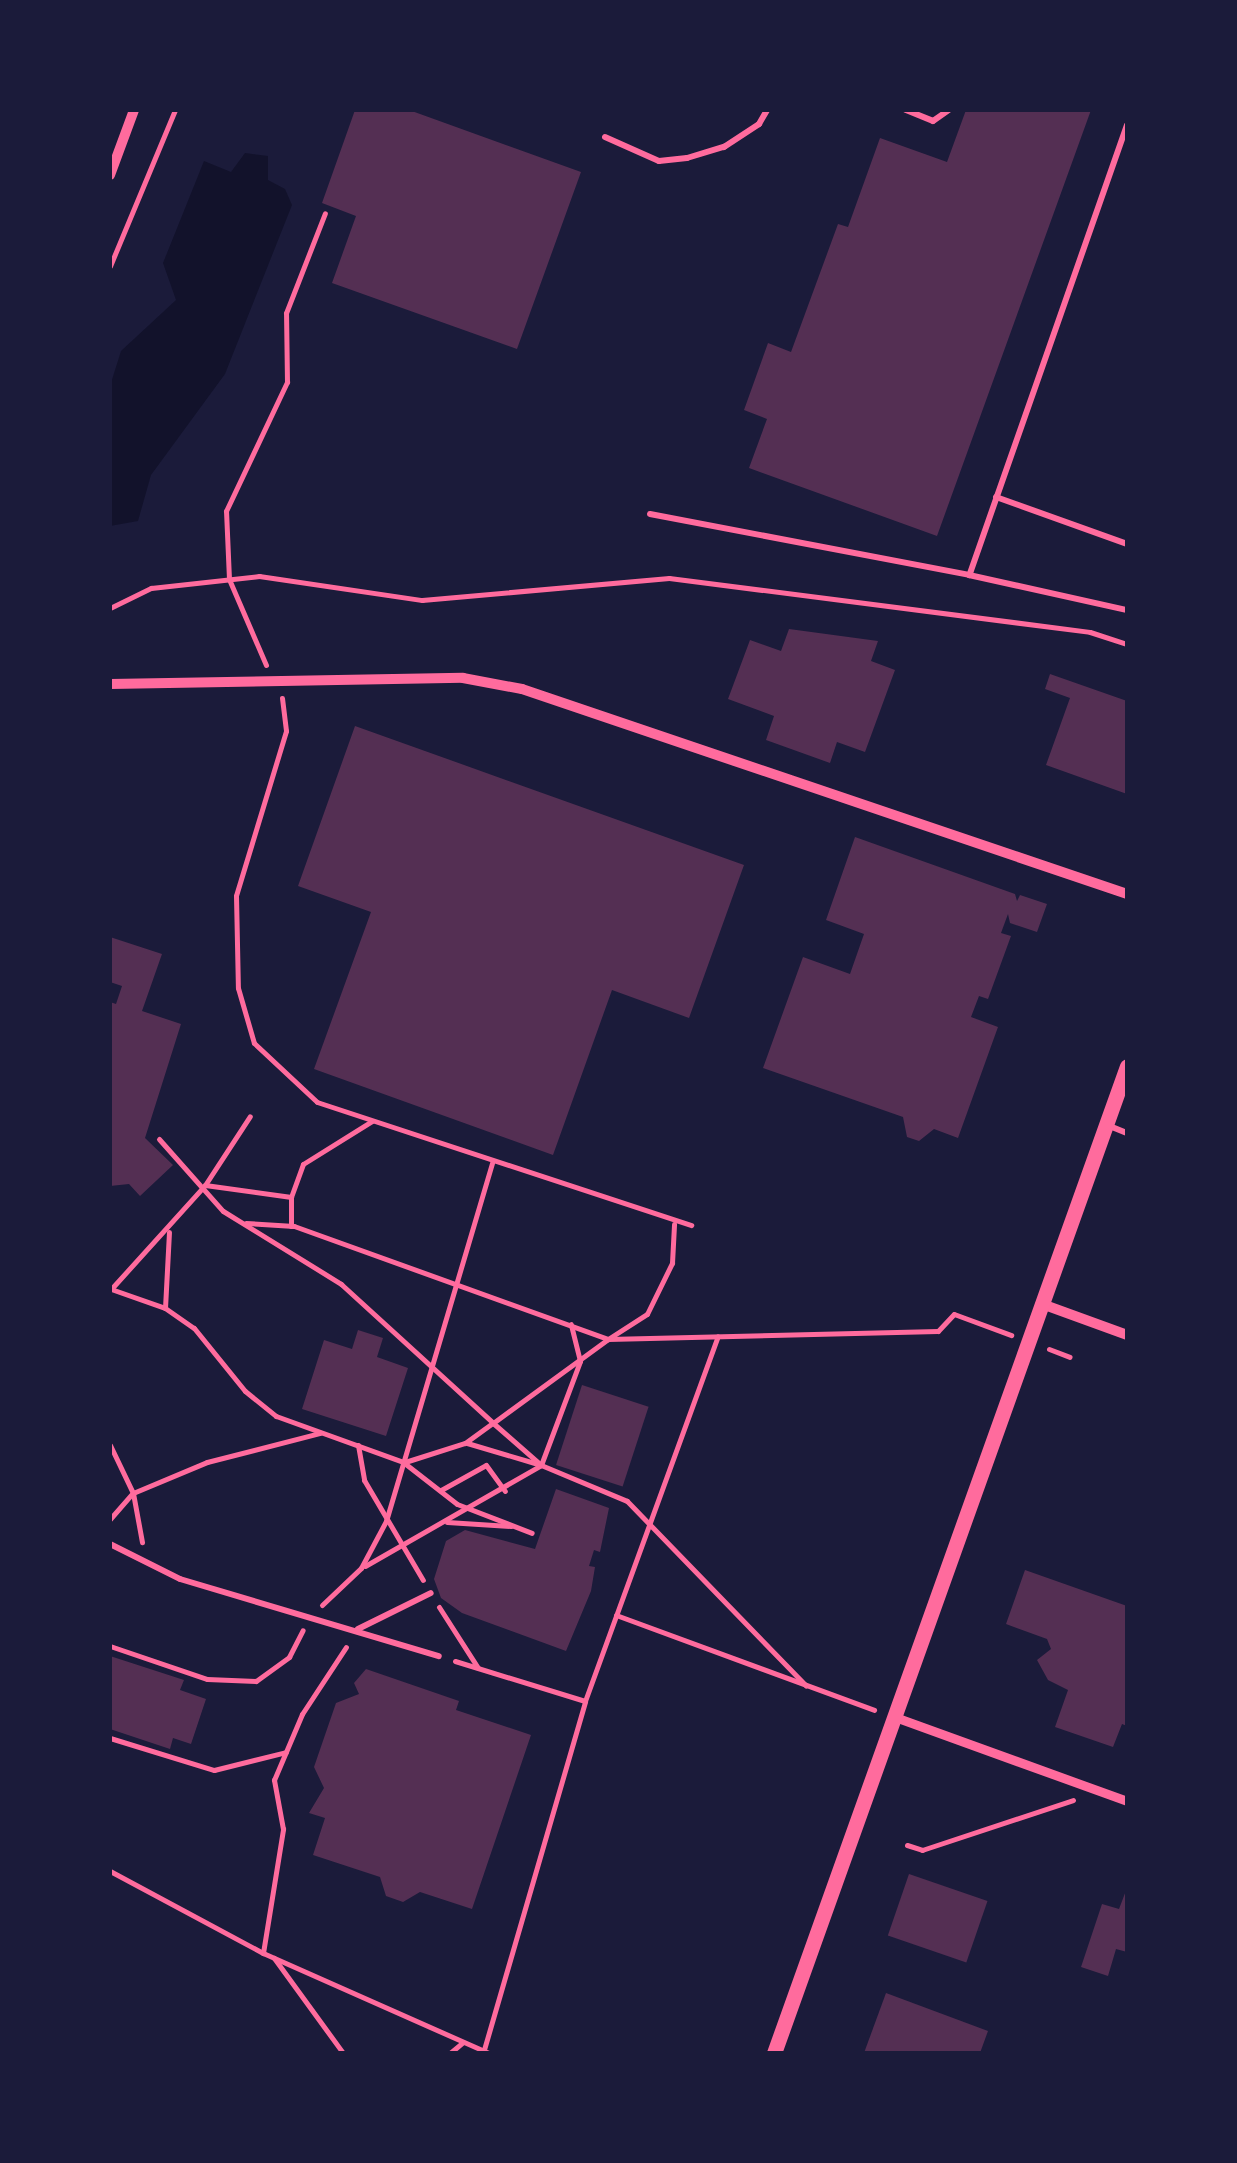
<!DOCTYPE html>
<html>
<head>
<meta charset="utf-8">
<style>
  body { margin:0 }
  #map { position:relative; width:1237px; height:2163px; overflow:hidden; background:#1b1b3a; font-family:"Archivo Narrow",sans-serif }
  div>[style] { position:absolute }
  .water>* { inset:0; background:#12122b }
  .building>* { inset:0; background:#542f53; transform-origin:0 0 }
  .path>* { height:5px; margin:-2.5px; padding:0 2.5px; transform-origin:2.5px; border-radius:2.5px; background:#ff6b9d }
  .service>* { height:6px; margin:-3px; padding:0 3px; transform-origin:3px; border-radius:3px; background:#ff6b9d }
  .pedestrian>* { height:9px; margin:-4.5px; padding:0 4.5px; transform-origin:4.5px; border-radius:4.5px; background:#ff6b9d }
  .minor>* { height:10px; margin:-5px; padding:0 5px; transform-origin:5px; border-radius:5px; background:#ff6b9d }
  .tertiary>* { height:15px; margin:-7.5px; padding:0 7.5px; transform-origin:7.5px; border-radius:7.5px; background:#ff6b9d }
  span { translate:-50% -50%; white-space:nowrap; text-align:center; line-height:1.15; -webkit-text-stroke:10px #1b1b3a; paint-order:stroke }
  .frame { position:absolute; inset:0; border:112px solid #1b1b3a; pointer-events:none }
</style>
</head>
<body>
<div id="map">
  <div class="water">
    <div style="clip-path:polygon(245px 153px,268px 156px,268px 180px,285px 189px,292px 205px,225px 374px,151px 475px,138px 521px,110px 526px,110px 386px,121px 351px,176px 300px,163px 263px,204px 161px,231px 172px)"></div>
  </div>
  <div class="building">
    <div style="clip-path:polygon(355px 110px,409px 110px,581px 172px,517px 349px,332px 283px,356px 216px,322px 203px)"></div>
    <div style="clip-path:polygon(966px 110px,1091px 110px,937px 536px,749px 468px,767px 419px,744px 410px,768px 343px,791px 352px,838px 224px,848px 227px,880px 138px,947px 162px)"></div>
    <div style="clip-path:polygon(789px 629px,878px 641px,871px 661px,895px 670px,865px 752px,837px 742px,830px 763px,766px 740px,774px 716px,728px 699px,750px 640px,781px 651px)"></div>
    <div style="clip-path:polygon(1050px 674px,1127px 701px,1127px 794px,1046px 765px,1070px 698px,1045px 689px)"></div>
    <div style="clip-path:polygon(355px 726px,744px 865px,689px 1018px,612px 990px,553px 1155px,314px 1069px,371px 912px,298px 886px)"></div>
    <div style="clip-path:polygon(855px 837px,1015px 894px,1017px 901px,1020px 895px,1047px 904px,1037px 932px,1010px 923px,1008px 914px,1001px 933px,1011px 936px,988px 999px,979px 996px,971px 1017px,998px 1027px,958px 1138px,934px 1129px,919px 1141px,907px 1137px,903px 1117px,763px 1068px,803px 957px,850px 974px,864px 934px,826px 920px)"></div>
    <div style="clip-path:polygon(110px 937px,162px 954px,142px 1011px,181px 1024px,145px 1138px,173px 1165px,140px 1196px,129px 1184px,110px 1186px,110px 1002px,116px 1004px,122px 986px,110px 982px)"></div>
    <div style="clip-path:polygon(358px 1330px,383px 1338px,377px 1357px,408px 1368px,386px 1436px,302px 1409px,324px 1340px,352px 1349px)"></div>
    <div style="left:582px;top:1385px;width:70px;height:84px;rotate:18deg"></div>
    <div style="clip-path:polygon(556px 1489px,609px 1508px,600px 1552px,594px 1550px,589px 1566px,595px 1567px,591px 1591px,566px 1651px,462px 1613px,441px 1598px,434px 1579px,446px 1541px,465px 1530px,535px 1549px)"></div>
    <div style="clip-path:polygon(1025px 1570px,1127px 1606px,1127px 1726px,1122px 1724px,1113px 1747px,1055px 1727px,1068px 1690px,1048px 1680px,1037px 1660px,1051px 1649px,1047px 1639px,1006px 1624px)"></div>
    <div style="clip-path:polygon(110px 1656px,184px 1680px,180px 1690px,206px 1699px,191px 1744px,173px 1738px,170px 1749px,110px 1729px)"></div>
    <div style="clip-path:polygon(366px 1669px,459px 1701px,456px 1710px,531px 1735px,472px 1909px,420px 1892px,403px 1902px,386px 1896px,380px 1877px,313px 1855px,325px 1818px,309px 1813px,324px 1788px,314px 1767px,336px 1703px,359px 1694px,354px 1683px)"></div>
    <div style="left:909px;top:1874px;width:83px;height:65px;rotate:19deg"></div>
    <div style="clip-path:polygon(1127px 1888px,1127px 1952px,1116px 1949px,1108px 1976px,1081px 1967px,1102px 1904px,1119px 1909px)"></div>
    <div style="clip-path:polygon(886px 1993px,988px 2031px,980px 2053px,864px 2053px)"></div>
  </div>
  <div class="path">
    <div style="left:110px;top:266px;width:169px;rotate:-67.4deg"></div>
    <div style="left:110px;top:608px;width:46px;rotate:-26deg"></div>
    <div style="left:151px;top:588px;width:109px;rotate:-6.3deg"></div>
    <div style="left:259px;top:576px;width:165px;rotate:8.4deg"></div>
    <div style="left:422px;top:600px;width:248px;rotate:-5.1deg"></div>
    <div style="left:669px;top:578px;width:424px;rotate:7.3deg"></div>
    <div style="left:1090px;top:632px;width:39px;rotate:18deg"></div>
    <div style="left:266px;top:665px;width:94px;rotate:-113.3deg"></div>
    <div style="left:229px;top:579px;width:68px;rotate:-92.5deg"></div>
    <div style="left:226px;top:511px;width:143px;rotate:-64.7deg"></div>
    <div style="left:287px;top:382px;width:69px;rotate:-90.8deg"></div>
    <div style="left:286px;top:313px;width:107px;rotate:-68.7deg"></div>
    <div style="left:282px;top:698px;width:33px;rotate:83deg"></div>
    <div style="left:286px;top:731px;width:172px;rotate:106.9deg"></div>
    <div style="left:236px;top:896px;width:92px;rotate:88.8deg"></div>
    <div style="left:238px;top:988px;width:57px;rotate:73.8deg"></div>
    <div style="left:254px;top:1043px;width:86px;rotate:43.1deg"></div>
    <div style="left:317px;top:1102px;width:394px;rotate:18.2deg"></div>
    <div style="left:159px;top:1139px;width:96px;rotate:48.4deg"></div>
    <div style="left:223px;top:1211px;width:139px;rotate:31.7deg"></div>
    <div style="left:341px;top:1284px;width:206px;rotate:42.4deg"></div>
    <div style="left:493px;top:1423px;width:142px;rotate:-36.1deg"></div>
    <div style="left:608px;top:1339px;width:330px;rotate:-1.4deg"></div>
    <div style="left:938px;top:1331px;width:23px;rotate:-47deg"></div>
    <div style="left:954px;top:1314px;width:61px;rotate:20.2deg"></div>
    <div style="left:205px;top:1185px;width:87px;rotate:7.9deg"></div>
    <div style="left:246px;top:1223px;width:48px;rotate:3.6deg"></div>
    <div style="left:294px;top:1226px;width:334px;rotate:19.8deg"></div>
    <div style="left:608px;top:1339px;width:46px;rotate:-32.7deg"></div>
    <div style="left:647px;top:1314px;width:57px;rotate:-63.9deg"></div>
    <div style="left:672px;top:1263px;width:39px;rotate:-87deg"></div>
    <div style="left:291px;top:1226px;width:29px;rotate:-90deg"></div>
    <div style="left:291px;top:1197px;width:35px;rotate:-70deg"></div>
    <div style="left:303px;top:1164px;width:81px;rotate:-31.9deg"></div>
    <div style="left:112px;top:1288px;width:139px;rotate:-47.9deg"></div>
    <div style="left:205px;top:1185px;width:82px;rotate:-56.9deg"></div>
    <div style="left:111px;top:1289px;width:57px;rotate:19.4deg"></div>
    <div style="left:165px;top:1308px;width:35px;rotate:35deg"></div>
    <div style="left:194px;top:1328px;width:81px;rotate:51deg"></div>
    <div style="left:245px;top:1391px;width:40px;rotate:39deg"></div>
    <div style="left:276px;top:1416px;width:135px;rotate:19.9deg"></div>
    <div style="left:403px;top:1462px;width:68px;rotate:37.9deg"></div>
    <div style="left:457px;top:1504px;width:80px;rotate:21.1deg"></div>
    <div style="left:165px;top:1308px;width:76px;rotate:-87deg"></div>
    <div style="left:1049px;top:1349px;width:22px;rotate:21deg"></div>
    <div style="left:467px;top:1443px;width:74px;rotate:16.5deg"></div>
    <div style="left:110px;top:1445px;width:53px;rotate:64.4deg"></div>
    <div style="left:133px;top:1493px;width:50px;rotate:79.6deg"></div>
    <div style="left:358px;top:1445px;width:36px;rotate:80deg"></div>
    <div style="left:364px;top:1480px;width:116px;rotate:59.5deg"></div>
    <div style="left:405px;top:1462px;width:63px;rotate:-17.6deg"></div>
    <div style="left:465px;top:1443px;width:34px;rotate:-36deg"></div>
    <div style="left:493px;top:1423px;width:64px;rotate:41.2deg"></div>
    <div style="left:541px;top:1465px;width:93px;rotate:22.7deg"></div>
    <div style="left:627px;top:1501px;width:257px;rotate:45.9deg"></div>
    <div style="left:441px;top:1490px;width:51px;rotate:-29.1deg"></div>
    <div style="left:486px;top:1465px;width:32px;rotate:54deg"></div>
    <div style="left:110px;top:1519px;width:35px;rotate:-49deg"></div>
    <div style="left:133px;top:1493px;width:80px;rotate:-22.7deg"></div>
    <div style="left:207px;top:1462px;width:117px;rotate:-14.4deg"></div>
    <div style="left:447px;top:1522px;width:64px;rotate:3.6deg"></div>
    <div style="left:365px;top:1566px;width:203px;rotate:-29.8deg"></div>
    <div style="left:541px;top:1465px;width:111px;rotate:-69.4deg"></div>
    <div style="left:580px;top:1361px;width:38px;rotate:-104deg"></div>
    <div style="left:322px;top:1605px;width:54px;rotate:-43.5deg"></div>
    <div style="left:361px;top:1568px;width:53px;rotate:-62deg"></div>
    <div style="left:386px;top:1521px;width:374px;rotate:-73.5deg"></div>
    <div style="left:439px;top:1607px;width:72px;rotate:57.4deg"></div>
    <div style="left:616px;top:1615px;width:275px;rotate:20.2deg"></div>
    <div style="left:110px;top:1646px;width:102px;rotate:18.8deg"></div>
    <div style="left:207px;top:1679px;width:49px;rotate:2.3deg"></div>
    <div style="left:256px;top:1681px;width:41px;rotate:-36deg"></div>
    <div style="left:289px;top:1657px;width:30px;rotate:-63deg"></div>
    <div style="left:455px;top:1661px;width:136px;rotate:17.1deg"></div>
    <div style="left:110px;top:1738px;width:109px;rotate:17.1deg"></div>
    <div style="left:214px;top:1770px;width:74px;rotate:-14deg"></div>
    <div style="left:907px;top:1845px;width:16px;rotate:18deg"></div>
    <div style="left:922px;top:1850px;width:159px;rotate:-18.3deg"></div>
    <div style="left:110px;top:1871px;width:174px;rotate:28.2deg"></div>
    <div style="left:263px;top:1953px;width:247px;rotate:23.9deg"></div>
    <div style="left:263px;top:1953px;width:126px;rotate:-80.8deg"></div>
    <div style="left:283px;top:1829px;width:50px;rotate:-100.4deg"></div>
    <div style="left:274px;top:1780px;width:72px;rotate:-67deg"></div>
    <div style="left:302px;top:1714px;width:80px;rotate:-56.7deg"></div>
    <div style="left:274px;top:1958px;width:117px;rotate:54deg"></div>
    <div style="left:450px;top:2053px;width:17px;rotate:-40deg"></div>
    <div style="left:483px;top:2053px;width:366px;rotate:-73.8deg"></div>
    <div style="left:585px;top:1701px;width:388px;rotate:-70deg"></div>
  </div>
  <div class="service">
    <div style="left:906px;top:110px;width:29px;rotate:22deg"></div>
    <div style="left:933px;top:121px;width:19px;rotate:-35deg"></div>
    <div style="left:1127px;top:125px;width:477px;rotate:109.3deg"></div>
    <div style="left:969px;top:575px;width:162px;rotate:12.5deg"></div>
    <div style="left:605px;top:137px;width:59px;rotate:24deg"></div>
    <div style="left:659px;top:161px;width:28px;rotate:-6deg"></div>
    <div style="left:687px;top:158px;width:39px;rotate:-17deg"></div>
    <div style="left:724px;top:147px;width:42px;rotate:-33.3deg"></div>
    <div style="left:759px;top:124px;width:16px;rotate:-60deg"></div>
    <div style="left:996px;top:497px;width:139px;rotate:19.7deg"></div>
    <div style="left:650px;top:514px;width:325px;rotate:10.8deg"></div>
    <div style="left:1107px;top:1125px;width:22px;rotate:22deg"></div>
    <div style="left:110px;top:1544px;width:78px;rotate:26.6deg"></div>
    <div style="left:180px;top:1579px;width:270px;rotate:16.6deg"></div>
    <div style="left:358px;top:1629px;width:81px;rotate:-26.3deg"></div>
  </div>
  <div class="pedestrian">
    <div style="left:895px;top:1717px;width:247px;rotate:19.9deg"></div>
  </div>
  <div class="minor">
    <div style="left:110px;top:175px;width:69px;rotate:-69.7deg"></div>
    <div style="left:110px;top:684px;width:353px;rotate:-1deg"></div>
    <div style="left:463px;top:678px;width:60px;rotate:10.6deg"></div>
    <div style="left:522px;top:689px;width:639px;rotate:18.72deg"></div>
    <div style="left:1042px;top:1304px;width:90px;rotate:20deg"></div>
  </div>
  <div class="tertiary">
    <div style="left:774px;top:2053px;width:1048px;rotate:-70.32deg"></div>
  </div>
  <div class="frame"></div>
</div>
</body>
</html>
